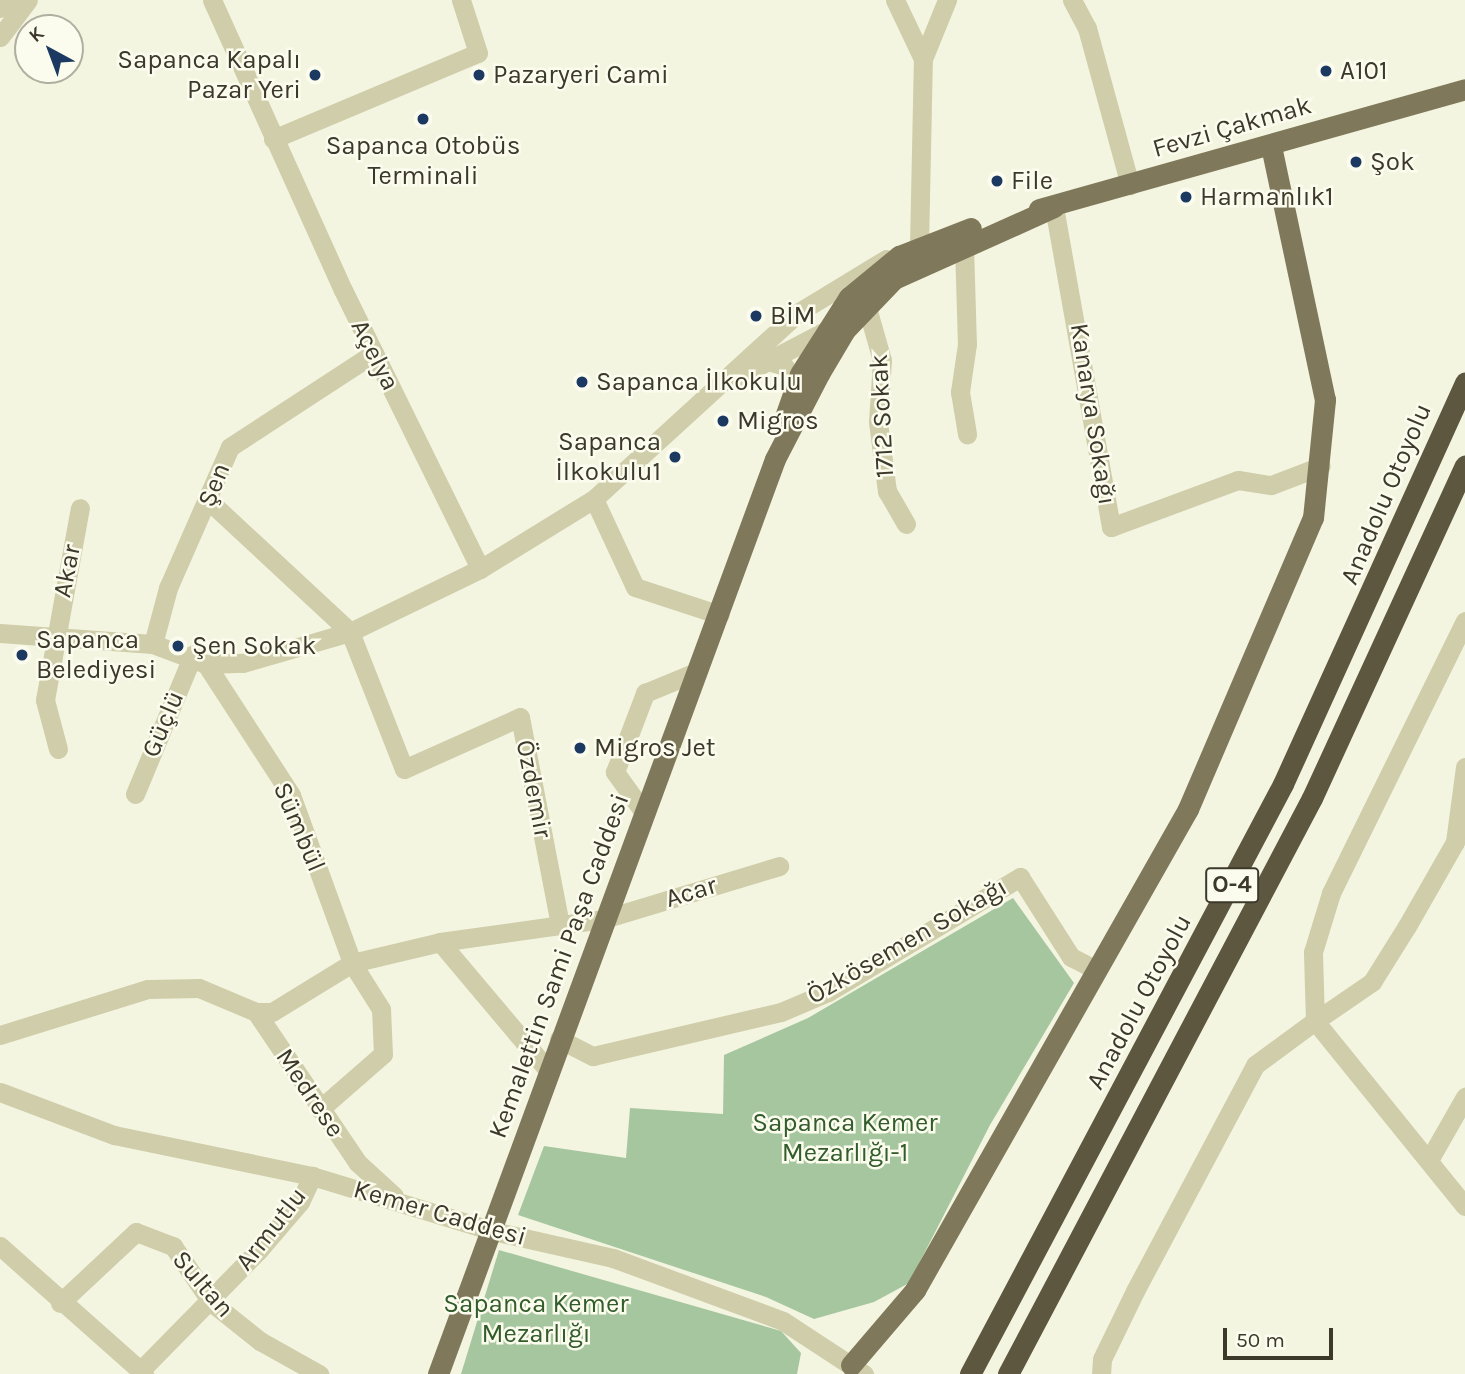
<!DOCTYPE html>
<html>
<head>
<meta charset="utf-8">
<style>
  body { margin:0 }
  #map { position:relative; width:1465px; height:1374px; overflow:hidden; background:#f4f5e0; font-family:Karla,sans-serif }
  div>[style] { position:absolute }
  .green>* { inset:0; background:#a5c69e }
  .minor>* { height:19px; margin:-9.5px; padding:0 9.5px; transform-origin:9.5px; border-radius:9.5px; background:#cfcdaa }
  .major>* { height:21px; margin:-10.5px; padding:0 10.5px; transform-origin:10.5px; border-radius:10.5px; background:#7f785a }
  .highway>* { height:21px; margin:-10.5px; padding:0 10.5px; transform-origin:10.5px; border-radius:10.5px; background:#5d5740 }
  .dots>* { width:19px; height:19px; translate:-50% -50%; box-sizing:border-box; border:4px solid #fbfced; border-radius:50% }
  span { translate:-50% -50%; white-space:nowrap; text-align:center; line-height:1.15; -webkit-text-stroke:5px #fbfced; paint-order:stroke }
  .shield-label span { padding:2px 5px; background:#fbfced; border:2px solid; border-radius:5px; -webkit-text-stroke-width:0 }
  .shield-label { font-size:24px; color:#3c382a; font-weight:700 }
  .poi-label { font-size:26px; color:#3c382a }
  .right { translate:-100% -50%; text-align:right }
  .left { translate:0 -50%; text-align:left }
  .street-label { font-size:26px; color:#3c382a }
  .park-label { font-size:26px; color:#325c2c }
  .north { position:absolute; left:14px; top:14px; width:70px; height:70px; box-sizing:border-box; background:#fbfced; border:2px solid #afae9f; border-radius:50%; rotate:319deg; font-size:19px; font-weight:700; line-height:28px; text-align:center; color:#3c382a }
  .north::after { content:''; display:block; margin:auto; width:24px; height:32px; background:#1c3a61; clip-path:polygon(50% 0,100% 100%,50% 72%,0 100%) }
  .scale { position:absolute; left:1223px; top:1328px; width:110px; height:32px; box-sizing:border-box; border:4px solid #3c382a; border-top:0; padding-left:9px; font-size:21px; line-height:24px; white-space:nowrap; color:#3c382a; -webkit-text-stroke:5px #fbfced; paint-order:stroke }
</style>
</head>
<body>
<div id="map">
  <div class="green">
    <div style="clip-path:polygon(1013px 898px,1074px 983px,990px 1125px,909px 1283px,874px 1302px,814px 1319px,766px 1297px,518px 1215px,544px 1146px,626px 1158px,630px 1108px,723px 1114px,724px 1055px,808px 1018px)"></div>
    <div style="clip-path:polygon(499px 1250px,781px 1331px,801px 1353px,797px 1374px,461px 1374px)"></div>
  </div>
  <div class="minor">
    <div style="left:212px;top:0;width:318px;rotate:65.7deg"></div>
    <div style="left:343px;top:290px;width:311px;rotate:63.8deg"></div>
    <div style="left:895px;top:0;width:65px;rotate:64.6deg"></div>
    <div style="left:1072px;top:0;width:32px;rotate:62deg"></div>
    <div style="left:1087px;top:28px;width:163px;rotate:74.7deg"></div>
    <div style="left:0;top:8px;width:28px;rotate:-17deg"></div>
    <div style="left:0;top:37px;width:46px;rotate:-52.9deg"></div>
    <div style="left:273px;top:139px;width:222px;rotate:-22.8deg"></div>
    <div style="left:478px;top:53px;width:56px;rotate:-107.8deg"></div>
    <div style="left:1054px;top:207px;width:325px;rotate:79.9deg"></div>
    <div style="left:1111px;top:527px;width:135px;rotate:-20.3deg"></div>
    <div style="left:1238px;top:480px;width:33px;rotate:9deg"></div>
    <div style="left:1271px;top:485px;width:53px;rotate:-20.8deg"></div>
    <div style="left:964px;top:245px;width:99px;rotate:88.3deg"></div>
    <div style="left:967px;top:344px;width:49px;rotate:98.3deg"></div>
    <div style="left:960px;top:392px;width:43px;rotate:80.5deg"></div>
    <div style="left:919px;top:246px;width:187px;rotate:-88.8deg"></div>
    <div style="left:923px;top:59px;width:64px;rotate:-67.9deg"></div>
    <div style="left:866px;top:304px;width:58px;rotate:74.1deg"></div>
    <div style="left:882px;top:360px;width:62px;rotate:93.7deg"></div>
    <div style="left:878px;top:422px;width:70px;rotate:82.6deg"></div>
    <div style="left:887px;top:491px;width:38px;rotate:60deg"></div>
    <div style="left:768px;top:361px;width:76px;rotate:-27.6deg"></div>
    <div style="left:735px;top:379px;width:38px;rotate:-29deg"></div>
    <div style="left:768px;top:361px;width:17px;rotate:17deg"></div>
    <div style="left:784px;top:366px;width:24px;rotate:60deg"></div>
    <div style="left:594px;top:499px;width:97px;rotate:65deg"></div>
    <div style="left:635px;top:587px;width:89px;rotate:18.2deg"></div>
    <div style="left:208px;top:500px;width:194px;rotate:42.9deg"></div>
    <div style="left:350px;top:632px;width:147px;rotate:68.5deg"></div>
    <div style="left:404px;top:769px;width:127px;rotate:-24.1deg"></div>
    <div style="left:520px;top:717px;width:211px;rotate:79.1deg"></div>
    <div style="left:0;top:633px;width:153px;rotate:4.1deg"></div>
    <div style="left:153px;top:644px;width:57px;rotate:20.7deg"></div>
    <div style="left:206px;top:664px;width:37px;rotate:-2deg"></div>
    <div style="left:243px;top:663px;width:111px;rotate:-16.2deg"></div>
    <div style="left:350px;top:632px;width:144px;rotate:-25.9deg"></div>
    <div style="left:480px;top:569px;width:134px;rotate:-31.6deg"></div>
    <div style="left:594px;top:499px;width:277px;rotate:-42.4deg"></div>
    <div style="left:799px;top:312px;width:102px;rotate:-31.3deg"></div>
    <div style="left:153px;top:644px;width:58px;rotate:-75deg"></div>
    <div style="left:168px;top:588px;width:154px;rotate:-66.3deg"></div>
    <div style="left:230px;top:447px;width:172px;rotate:-33.1deg"></div>
    <div style="left:206px;top:664px;width:156px;rotate:57deg"></div>
    <div style="left:291px;top:795px;width:179px;rotate:70deg"></div>
    <div style="left:352px;top:963px;width:54px;rotate:57.8deg"></div>
    <div style="left:381px;top:1009px;width:45px;rotate:87.5deg"></div>
    <div style="left:383px;top:1054px;width:84px;rotate:138.9deg"></div>
    <div style="left:58px;top:749px;width:51px;rotate:-104.9deg"></div>
    <div style="left:45px;top:700px;width:195px;rotate:-79.7deg"></div>
    <div style="left:1465px;top:767px;width:76px;rotate:97.6deg"></div>
    <div style="left:1455px;top:842px;width:97px;rotate:119.7deg"></div>
    <div style="left:1407px;top:926px;width:66px;rotate:122deg"></div>
    <div style="left:1372px;top:982px;width:69px;rotate:145.6deg"></div>
    <div style="left:1315px;top:1021px;width:238px;rotate:51deg"></div>
    <div style="left:135px;top:794px;width:151px;rotate:-67.4deg"></div>
    <div style="left:645px;top:814px;width:52px;rotate:-125.5deg"></div>
    <div style="left:615px;top:772px;width:85px;rotate:-69.2deg"></div>
    <div style="left:645px;top:693px;width:57px;rotate:-22.5deg"></div>
    <div style="left:440px;top:942px;width:166px;rotate:49.9deg"></div>
    <div style="left:256px;top:1012px;width:182px;rotate:56deg"></div>
    <div style="left:358px;top:1163px;width:49px;rotate:42.5deg"></div>
    <div style="left:0;top:1035px;width:155px;rotate:-17.3deg"></div>
    <div style="left:148px;top:989px;width:51px;rotate:-1.1deg"></div>
    <div style="left:199px;top:988px;width:62px;rotate:22.8deg"></div>
    <div style="left:256px;top:1012px;width:16px"></div>
    <div style="left:272px;top:1012px;width:94px;rotate:-31.5deg"></div>
    <div style="left:352px;top:963px;width:90px;rotate:-13.4deg"></div>
    <div style="left:440px;top:942px;width:166px;rotate:-8deg"></div>
    <div style="left:604px;top:919px;width:183px;rotate:-16.8deg"></div>
    <div style="left:559px;top:1039px;width:38px;rotate:27deg"></div>
    <div style="left:593px;top:1056px;width:193px;rotate:-13.2deg"></div>
    <div style="left:781px;top:1012px;width:51px;rotate:-23.1deg"></div>
    <div style="left:828px;top:992px;width:224px;rotate:-30.9deg"></div>
    <div style="left:1020px;top:877px;width:95px;rotate:57.5deg"></div>
    <div style="left:1071px;top:957px;width:25px;rotate:27deg"></div>
    <div style="left:0;top:1092px;width:122px;rotate:20.7deg"></div>
    <div style="left:114px;top:1135px;width:202px;rotate:11.7deg"></div>
    <div style="left:312px;top:1176px;width:189px;rotate:16.9deg"></div>
    <div style="left:493px;top:1231px;width:123px;rotate:12.7deg"></div>
    <div style="left:613px;top:1258px;width:181px;rotate:20.3deg"></div>
    <div style="left:783px;top:1321px;width:97px;rotate:33.2deg"></div>
    <div style="left:1429px;top:1160px;width:73px;rotate:-60.3deg"></div>
    <div style="left:0;top:1246px;width:193px;rotate:41.6deg"></div>
    <div style="left:60px;top:1303px;width:104px;rotate:-43.1deg"></div>
    <div style="left:136px;top:1232px;width:40px;rotate:21deg"></div>
    <div style="left:173px;top:1246px;width:68px;rotate:55.8deg"></div>
    <div style="left:211px;top:1302px;width:63px;rotate:38.5deg"></div>
    <div style="left:260px;top:1341px;width:68px;rotate:29.2deg"></div>
    <div style="left:140px;top:1371px;width:168px;rotate:-45.5deg"></div>
    <div style="left:258px;top:1251px;width:65px;rotate:-49.4deg"></div>
    <div style="left:300px;top:1202px;width:29px;rotate:-65deg"></div>
    <div style="left:1101px;top:1374px;width:15px;rotate:-86deg"></div>
    <div style="left:1102px;top:1359px;width:76px;rotate:-64.1deg"></div>
    <div style="left:1135px;top:1291px;width:256px;rotate:-62deg"></div>
    <div style="left:1255px;top:1065px;width:74px;rotate:-36.3deg"></div>
    <div style="left:1315px;top:1021px;width:69px;rotate:-91.7deg"></div>
    <div style="left:1313px;top:952px;width:62px;rotate:-73deg"></div>
    <div style="left:1331px;top:893px;width:303px;rotate:-63.8deg"></div>
  </div>
  <div class="major">
    <div style="left:1039px;top:209px;width:443px;rotate:-15.7deg"></div>
    <div style="left:786px;top:414px;width:42px;rotate:-70.7deg"></div>
    <div style="left:800px;top:374px;width:91px;rotate:-57.5deg"></div>
    <div style="left:849px;top:297px;width:65px;rotate:-39.4deg"></div>
    <div style="left:899px;top:256px;width:77px;rotate:-21.3deg"></div>
    <div style="left:851px;top:1365px;width:99px;rotate:-49.5deg"></div>
    <div style="left:915px;top:1290px;width:553px;rotate:-60.42deg"></div>
    <div style="left:1188px;top:809px;width:317px;rotate:-66.8deg"></div>
    <div style="left:1313px;top:518px;width:119px;rotate:-84.2deg"></div>
    <div style="left:1325px;top:400px;width:260px;rotate:-102deg"></div>
    <div style="left:438px;top:1374px;width:975px;rotate:-69.78deg"></div>
    <div style="left:775px;top:459px;width:96px;rotate:-62.6deg"></div>
    <div style="left:819px;top:374px;width:51px;rotate:-59.4deg"></div>
    <div style="left:845px;top:330px;width:71px;rotate:-46.1deg"></div>
    <div style="left:894px;top:279px;width:175px;rotate:-24.2deg"></div>
  </div>
  <div class="highway">
    <div style="left:970px;top:1374px;width:668px;rotate:-62.05deg"></div>
    <div style="left:1283px;top:784px;width:441px;rotate:-65.6deg"></div>
    <div style="left:1008px;top:1374px;width:651px;rotate:-62.18deg"></div>
    <div style="left:1312px;top:798px;width:366px;rotate:-65.3deg"></div>
  </div>
  <div class="dots">
    <div style="left:1326px;top:71px;background:#1c3a61"></div>
    <div style="left:315px;top:75px;background:#1c3a61"></div>
    <div style="left:479px;top:75px;background:#1c3a61"></div>
    <div style="left:423px;top:119px;background:#1c3a61"></div>
    <div style="left:1356px;top:162px;background:#1c3a61"></div>
    <div style="left:997px;top:181px;background:#1c3a61"></div>
    <div style="left:1186px;top:197px;background:#1c3a61"></div>
    <div style="left:756px;top:316px;background:#1c3a61"></div>
    <div style="left:582px;top:382px;background:#1c3a61"></div>
    <div style="left:723px;top:421px;background:#1c3a61"></div>
    <div style="left:675px;top:457px;background:#1c3a61"></div>
    <div style="left:178px;top:646px;background:#1c3a61"></div>
    <div style="left:22px;top:655px;background:#1c3a61"></div>
    <div style="left:580px;top:748px;background:#1c3a61"></div>
  </div>
  <div class="shield-label">
    <span style="left:1232px;top:885px">O-4</span>
  </div>
  <div class="poi-label">
    <span class="right" style="left:301px;top:75px">Sapanca Kapalı<br>Pazar Yeri</span>
    <span class="left" style="left:1340px;top:71px">A101</span>
    <span class="left" style="left:493px;top:75px">Pazaryeri Cami</span>
    <span style="left:423px;top:161px">Sapanca Otobüs<br>Terminali</span>
    <span class="left" style="left:1370px;top:162px">Şok</span>
    <span class="left" style="left:1011px;top:181px">File</span>
    <span class="left" style="left:1200px;top:197px">Harmanlık1</span>
    <span class="left" style="left:770px;top:316px">BİM</span>
    <span class="left" style="left:596px;top:382px">Sapanca İlkokulu</span>
    <span class="left" style="left:737px;top:421px">Migros</span>
    <span class="right" style="left:661px;top:457px">Sapanca<br>İlkokulu1</span>
    <span class="left" style="left:36px;top:655px">Sapanca<br>Belediyesi</span>
    <span class="left" style="left:192px;top:646px">Şen Sokak</span>
    <span class="left" style="left:594px;top:748px">Migros Jet</span>
  </div>
  <div class="street-label">
    <span style="left:1232px;top:127px;rotate:-16deg">Fevzi Çakmak</span>
    <span style="left:375px;top:355px;rotate:63deg">Açelya</span>
    <span style="left:1093px;top:414px;rotate:81deg">Kanarya Sokağı</span>
    <span style="left:882px;top:416px;rotate:-93deg">1712 Sokak</span>
    <span style="left:214px;top:485px;rotate:-68deg">Şen</span>
    <span style="left:1386px;top:494px;rotate:-67deg">Anadolu Otoyolu</span>
    <span style="left:67px;top:571px;rotate:-79deg">Akar</span>
    <span style="left:163px;top:724px;rotate:-67deg">Güçlü</span>
    <span style="left:534px;top:789px;rotate:79deg">Özdemir</span>
    <span style="left:299px;top:827px;rotate:67deg">Sümbül</span>
    <span style="left:691px;top:892px;rotate:-17deg">Acar</span>
    <span style="left:907px;top:941px;rotate:-30deg">Özkösemen Sokağı</span>
    <span style="left:559px;top:966px;rotate:-70deg">Kemalettin Sami Paşa Caddesi</span>
    <span style="left:1139px;top:1002px;rotate:-62deg">Anadolu Otoyolu</span>
    <span style="left:310px;top:1093px;rotate:56deg">Medrese</span>
    <span style="left:440px;top:1213px;rotate:16deg">Kemer Caddesi</span>
    <span style="left:271px;top:1229px;rotate:-52deg">Armutlu</span>
    <span style="left:203px;top:1284px;rotate:49deg">Sultan</span>
  </div>
  <div class="park-label">
    <span style="left:845px;top:1138px">Sapanca Kemer<br>Mezarlığı-1</span>
    <span style="left:536px;top:1319px">Sapanca Kemer<br>Mezarlığı</span>
  </div>
  <div class="north">K</div>
  <div class="scale">50 m</div>
</div>
</body>
</html>
